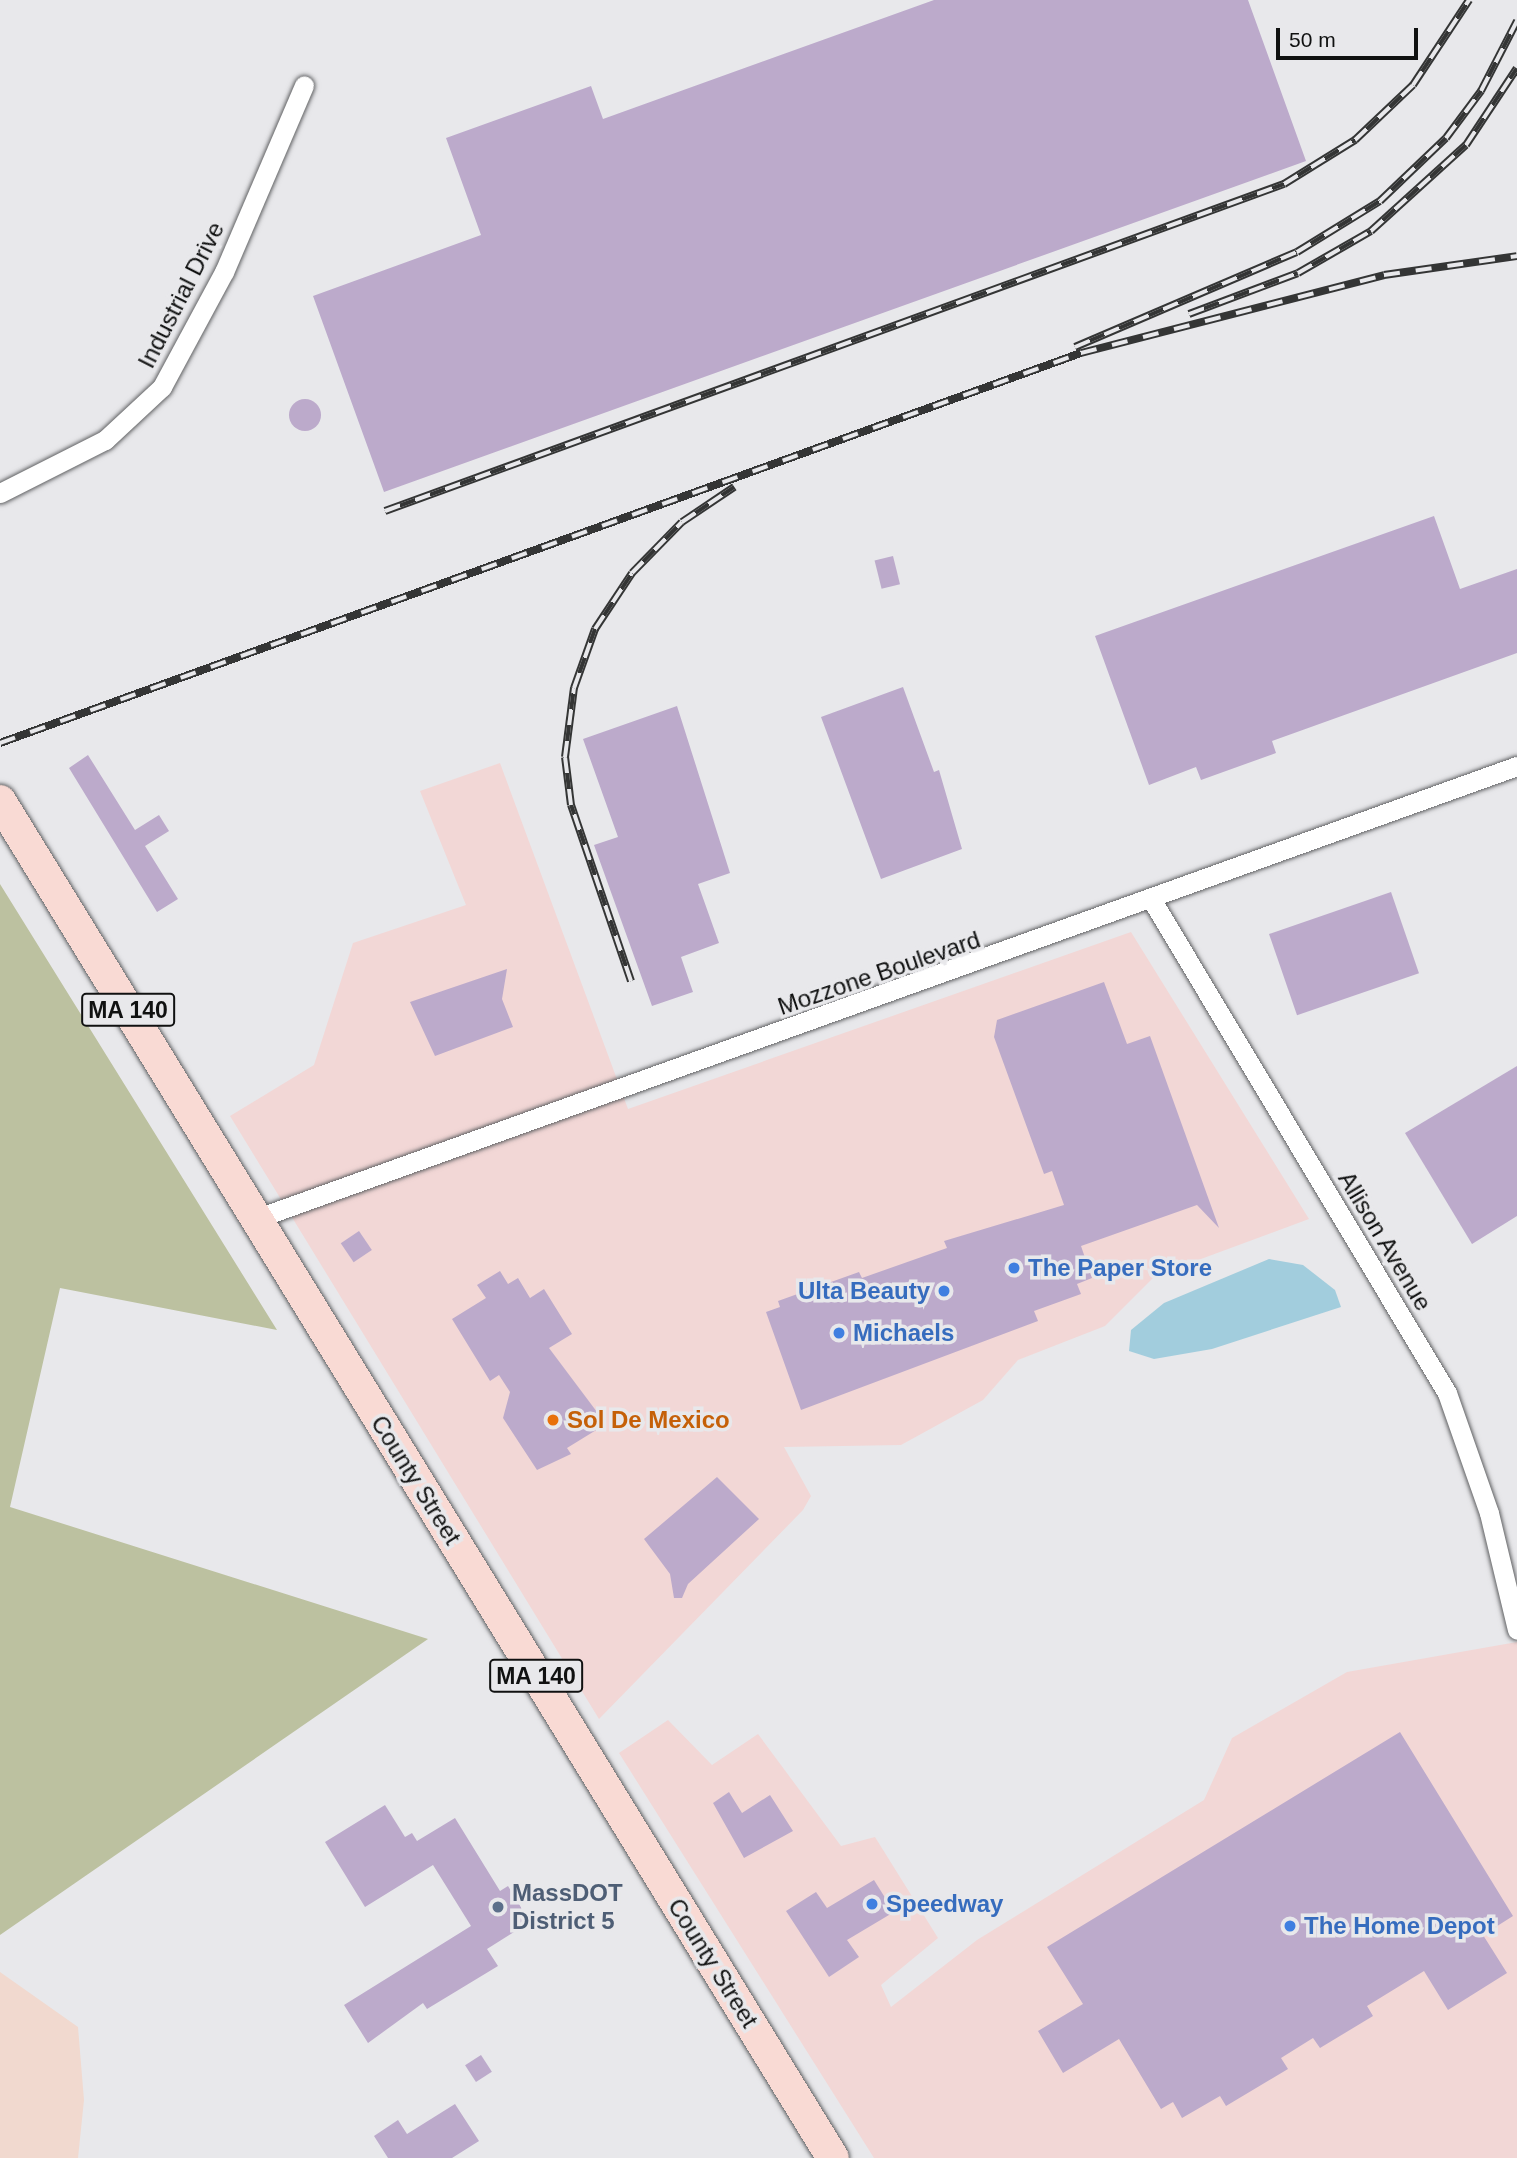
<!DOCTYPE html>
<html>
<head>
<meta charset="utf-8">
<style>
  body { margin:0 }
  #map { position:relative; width:1517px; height:2158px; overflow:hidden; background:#e8e8eb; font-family:Helvetica,sans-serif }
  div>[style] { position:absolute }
  .commercial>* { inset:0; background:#f2d7d6 }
  .education>* { inset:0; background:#f1d9cf }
  .green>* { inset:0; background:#bcc1a0 }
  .water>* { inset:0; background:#a2cddd }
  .building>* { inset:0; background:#bcaacb; transform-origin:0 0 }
  .round { border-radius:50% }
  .roads { filter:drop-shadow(0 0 2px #606163) drop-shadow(0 0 2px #606163) }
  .minor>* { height:19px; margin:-9.5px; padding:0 9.5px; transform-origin:9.5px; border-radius:9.5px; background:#fff }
  .primary>* { height:32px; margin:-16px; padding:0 16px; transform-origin:16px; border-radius:16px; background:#f9dad4 }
  .rail>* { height:8px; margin-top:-4px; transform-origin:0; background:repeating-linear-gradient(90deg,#e8e8eb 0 16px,#343535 0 32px); box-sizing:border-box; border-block:2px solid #343535 }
  .dots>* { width:19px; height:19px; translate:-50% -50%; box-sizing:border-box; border:4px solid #e8e8eb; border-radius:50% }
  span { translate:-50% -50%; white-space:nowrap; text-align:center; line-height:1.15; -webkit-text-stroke:7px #e8e8eb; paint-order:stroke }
  .shield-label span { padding:2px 5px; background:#e8e8eb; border:2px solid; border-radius:5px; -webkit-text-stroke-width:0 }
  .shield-label { font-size:23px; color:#101111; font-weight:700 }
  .street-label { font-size:24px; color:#101111 }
  .shop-label { font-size:24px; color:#366cbe; font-weight:700 }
  .left { translate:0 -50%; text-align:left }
  .right { translate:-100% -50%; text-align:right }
  .food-label { font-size:24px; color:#c56008; font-weight:700 }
  .service-label { font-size:24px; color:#4e5e75; font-weight:700 }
  .scale { position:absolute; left:1276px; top:28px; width:142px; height:32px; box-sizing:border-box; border:4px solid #101111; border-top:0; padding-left:9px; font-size:21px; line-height:24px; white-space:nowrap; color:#101111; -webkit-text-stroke:5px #e8e8eb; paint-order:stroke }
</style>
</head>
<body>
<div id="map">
  <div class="commercial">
    <div style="clip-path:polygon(500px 763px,628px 1109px,1131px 932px,1309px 1219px,1155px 1276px,1105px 1326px,1018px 1360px,983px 1400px,901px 1445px,784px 1447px,811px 1496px,803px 1510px,599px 1719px,230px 1116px,314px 1065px,353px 943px,466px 905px,420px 791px)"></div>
    <div style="clip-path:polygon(1517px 1642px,1517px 2158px,874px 2158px,619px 1753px,668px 1720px,712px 1765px,758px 1734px,841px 1846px,875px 1837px,938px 1938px,881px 1985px,891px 2007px,977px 1940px,1204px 1800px,1232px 1738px,1347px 1672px)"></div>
  </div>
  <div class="education">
    <div style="clip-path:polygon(0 1972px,78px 2027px,84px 2100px,78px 2158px,0 2158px)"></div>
  </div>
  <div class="green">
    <div style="clip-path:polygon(0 884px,277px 1330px,60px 1288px,10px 1507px,428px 1639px,0 1935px)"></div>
  </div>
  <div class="water">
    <div style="clip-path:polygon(1269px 1259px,1303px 1265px,1335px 1290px,1341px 1307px,1212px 1349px,1154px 1359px,1129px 1351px,1131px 1330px,1164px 1303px)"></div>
  </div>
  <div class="building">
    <div style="clip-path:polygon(934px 0,1248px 0,1306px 161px,384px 492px,313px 296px,481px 235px,446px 138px,591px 86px,603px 119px)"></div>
    <div class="round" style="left:289px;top:399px;width:32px;height:32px"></div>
    <div style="clip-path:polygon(1434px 516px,1460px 589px,1517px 569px,1517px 653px,1272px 741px,1276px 753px,1201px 780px,1196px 767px,1149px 785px,1095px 636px)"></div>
    <div style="left:893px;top:556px;width:29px;height:19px;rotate:76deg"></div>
    <div style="clip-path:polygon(903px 687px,934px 772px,939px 770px,962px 849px,881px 879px,821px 717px)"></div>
    <div style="clip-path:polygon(677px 706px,730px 873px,698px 884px,719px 943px,681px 957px,693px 992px,652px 1006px,594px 845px,618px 837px,583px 739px)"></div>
    <div style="clip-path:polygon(88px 755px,135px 830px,159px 815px,169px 831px,145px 846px,178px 899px,157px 912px,69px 768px)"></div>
    <div style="left:1391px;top:892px;width:86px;height:129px;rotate:71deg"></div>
    <div style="clip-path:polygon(507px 969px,502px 999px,513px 1027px,435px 1056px,410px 1002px)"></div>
    <div style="clip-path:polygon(1104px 982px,1127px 1044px,1150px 1036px,1219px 1228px,1197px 1205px,1081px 1246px,1092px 1278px,1077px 1284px,1081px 1294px,1034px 1311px,1038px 1321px,801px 1410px,766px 1312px,780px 1307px,778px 1301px,859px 1272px,862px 1278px,947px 1248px,944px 1241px,1064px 1205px,1052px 1171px,1044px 1174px,994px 1037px,997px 1020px)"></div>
    <div style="clip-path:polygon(1517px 1066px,1517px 1216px,1472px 1244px,1405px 1133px)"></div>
    <div style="left:359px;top:1231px;width:23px;height:22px;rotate:56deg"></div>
    <div style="clip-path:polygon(500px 1271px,508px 1284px,518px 1278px,530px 1298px,544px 1289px,572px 1334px,549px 1348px,606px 1424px,567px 1448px,571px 1454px,537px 1470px,503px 1418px,510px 1392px,499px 1375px,490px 1381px,452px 1319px,486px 1298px,477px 1285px)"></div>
    <div style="clip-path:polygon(717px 1477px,759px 1519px,688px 1584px,682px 1598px,674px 1598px,670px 1574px,644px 1539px)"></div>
    <div style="clip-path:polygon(1400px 1732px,1513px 1916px,1483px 1935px,1507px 1973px,1448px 2010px,1424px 1971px,1367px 2006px,1373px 2016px,1320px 2048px,1313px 2038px,1281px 2058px,1288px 2069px,1226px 2106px,1220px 2096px,1182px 2118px,1173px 2102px,1161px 2109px,1119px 2039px,1063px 2073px,1038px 2031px,1083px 2004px,1047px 1947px)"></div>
    <div style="clip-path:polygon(729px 1792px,742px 1813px,770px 1795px,793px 1831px,744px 1858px,713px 1803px)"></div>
    <div style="clip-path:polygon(385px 1805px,405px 1837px,412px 1833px,417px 1841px,455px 1818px,500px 1891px,508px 1886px,530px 1922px,487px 1949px,498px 1966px,427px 2009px,423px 2003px,368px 2043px,344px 2005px,471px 1926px,433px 1865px,365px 1907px,325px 1842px)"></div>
    <div style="clip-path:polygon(874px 1880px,894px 1912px,847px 1940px,859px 1957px,829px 1977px,786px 1911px,816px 1892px,827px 1908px)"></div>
    <div style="left:481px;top:2055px;width:20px;height:19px;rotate:57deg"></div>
    <div style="clip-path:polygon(455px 2104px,479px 2141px,452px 2158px,388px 2158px,374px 2136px,398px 2120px,407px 2134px)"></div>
  </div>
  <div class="roads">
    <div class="minor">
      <div style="left:0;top:493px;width:118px;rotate:-26.8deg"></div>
      <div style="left:105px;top:440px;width:78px;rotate:-42.9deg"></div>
      <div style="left:162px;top:387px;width:131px;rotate:-61.7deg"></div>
      <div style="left:224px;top:272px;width:203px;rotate:-66.8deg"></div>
      <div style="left:1153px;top:902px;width:572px;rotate:59.09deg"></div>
      <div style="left:1447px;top:1393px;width:127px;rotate:70.7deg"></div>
      <div style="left:1489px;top:1513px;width:120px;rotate:76.5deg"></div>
      <div style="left:255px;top:1219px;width:1341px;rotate:-19.75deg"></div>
    </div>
    <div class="primary">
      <div style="left:0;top:801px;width:1592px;rotate:58.46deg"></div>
    </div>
  </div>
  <div class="rail">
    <div style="left:1189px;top:314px;width:116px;rotate:-20.6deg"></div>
    <div style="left:1298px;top:273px;width:84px;rotate:-29.9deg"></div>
    <div style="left:1371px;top:231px;width:128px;rotate:-42.2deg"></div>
    <div style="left:1466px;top:145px;width:92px;rotate:-56.5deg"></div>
    <div style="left:1075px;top:347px;width:241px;rotate:-23.2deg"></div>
    <div style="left:1297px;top:252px;width:97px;rotate:-31.6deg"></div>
    <div style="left:1380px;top:201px;width:91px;rotate:-43.7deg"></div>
    <div style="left:1446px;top:138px;width:59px;rotate:-53.3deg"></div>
    <div style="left:1481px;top:91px;width:79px;rotate:-62.8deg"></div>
    <div style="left:385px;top:511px;width:957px;rotate:-19.99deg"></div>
    <div style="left:1284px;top:184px;width:84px;rotate:-31.8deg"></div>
    <div style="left:1355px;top:140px;width:80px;rotate:-43.5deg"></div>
    <div style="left:1413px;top:85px;width:102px;rotate:-56.6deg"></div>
    <div style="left:0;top:743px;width:1149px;rotate:-19.84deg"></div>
    <div style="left:1081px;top:353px;width:313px;rotate:-14.4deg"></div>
    <div style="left:1384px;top:275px;width:134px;rotate:-8.1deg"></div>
    <div style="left:631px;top:981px;width:186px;rotate:-108.8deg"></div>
    <div style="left:571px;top:805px;width:48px;rotate:-97.1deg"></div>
    <div style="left:565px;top:757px;width:70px;rotate:-82.6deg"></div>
    <div style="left:574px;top:688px;width:63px;rotate:-70.4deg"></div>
    <div style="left:595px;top:629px;width:67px;rotate:-56.5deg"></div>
    <div style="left:632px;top:573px;width:71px;rotate:-45.6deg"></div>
    <div style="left:682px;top:522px;width:63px;rotate:-33.9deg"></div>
  </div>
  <div class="dots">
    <div style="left:1014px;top:1268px;background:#3f7fe0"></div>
    <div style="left:944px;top:1291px;background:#3f7fe0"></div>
    <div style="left:839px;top:1333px;background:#3f7fe0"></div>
    <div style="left:553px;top:1420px;background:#e8710a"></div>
    <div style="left:872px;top:1904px;background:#3f7fe0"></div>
    <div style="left:498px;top:1907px;background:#5c6f8a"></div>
    <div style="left:1290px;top:1926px;background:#3f7fe0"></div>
  </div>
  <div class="shield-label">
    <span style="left:128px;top:1010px">MA 140</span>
    <span style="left:536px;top:1676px">MA 140</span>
  </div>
  <div class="street-label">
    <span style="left:181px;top:295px;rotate:-63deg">Industrial Drive</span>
    <span style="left:879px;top:973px;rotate:-19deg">Mozzone Boulevard</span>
    <span style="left:1385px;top:1241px;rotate:59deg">Allison Avenue</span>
    <span style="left:416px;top:1480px;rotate:58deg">County Street</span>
    <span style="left:713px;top:1963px;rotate:58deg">County Street</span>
  </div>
  <div class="shop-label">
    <span class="left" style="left:1028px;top:1268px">The Paper Store</span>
    <span class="right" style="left:930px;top:1291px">Ulta Beauty</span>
    <span class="left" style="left:853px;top:1333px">Michaels</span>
    <span class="left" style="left:886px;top:1904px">Speedway</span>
    <span class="left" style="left:1304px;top:1926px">The Home Depot</span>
  </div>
  <div class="food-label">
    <span class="left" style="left:567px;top:1420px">Sol De Mexico</span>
  </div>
  <div class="service-label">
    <span class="left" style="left:512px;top:1907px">MassDOT<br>District 5</span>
  </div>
  <div class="scale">50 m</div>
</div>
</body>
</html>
